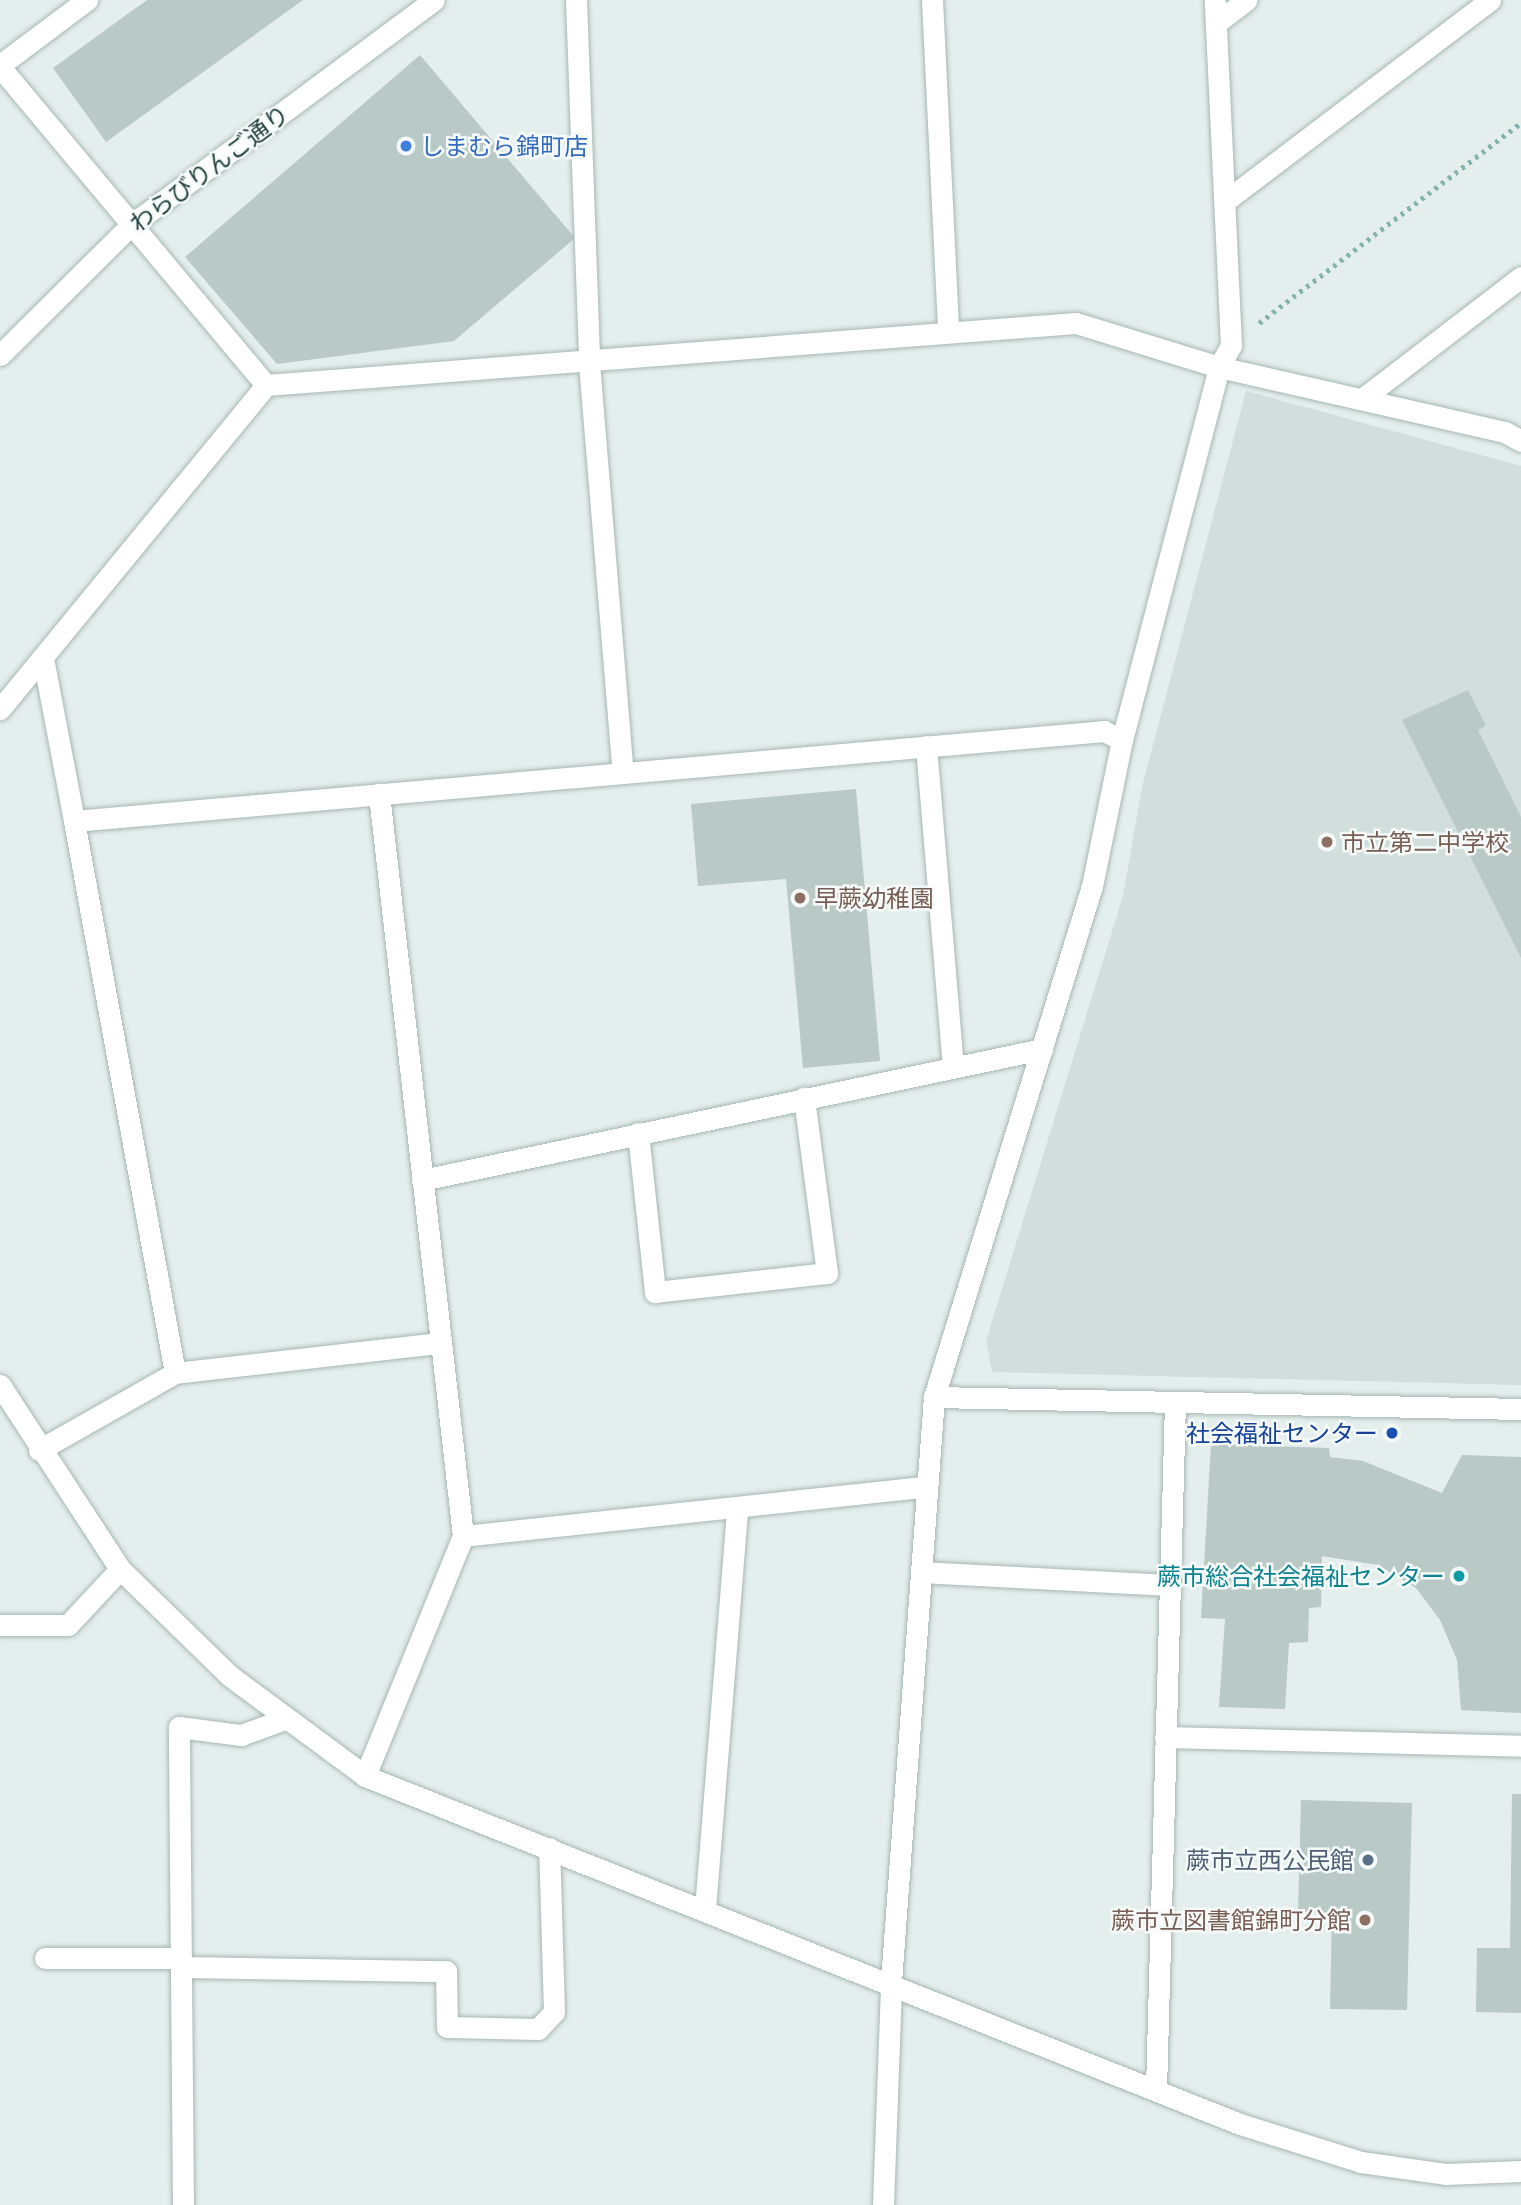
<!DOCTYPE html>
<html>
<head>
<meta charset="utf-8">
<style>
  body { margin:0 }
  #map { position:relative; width:1521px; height:2205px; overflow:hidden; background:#e4eeec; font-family:"Golos Text","Noto Sans JP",sans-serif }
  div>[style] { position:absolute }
  .built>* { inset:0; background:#d2dedb }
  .building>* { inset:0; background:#b9c9c5 }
  .path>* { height:4.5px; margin-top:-2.25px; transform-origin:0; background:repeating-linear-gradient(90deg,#83b4ad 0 3.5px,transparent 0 8.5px) }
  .roads { filter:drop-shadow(0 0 2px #a6b7b4) drop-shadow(0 0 2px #a6b7b4) }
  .service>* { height:21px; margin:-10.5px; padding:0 10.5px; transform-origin:10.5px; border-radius:10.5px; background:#fff }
  .minor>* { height:21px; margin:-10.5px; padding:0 10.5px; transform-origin:10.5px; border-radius:10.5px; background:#fff }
  .tertiary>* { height:21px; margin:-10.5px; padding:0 10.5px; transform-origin:10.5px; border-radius:10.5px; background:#fff }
  .dots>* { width:19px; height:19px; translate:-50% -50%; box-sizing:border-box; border:4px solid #f5faf9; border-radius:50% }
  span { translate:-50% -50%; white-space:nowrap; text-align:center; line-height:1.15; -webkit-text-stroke:5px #f5faf9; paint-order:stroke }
  .shop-label { font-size:24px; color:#366cbe }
  .left { translate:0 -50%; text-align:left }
  .street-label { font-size:24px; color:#22413e }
  .education-label { font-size:24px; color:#785e54 }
  .right { translate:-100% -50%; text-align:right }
  .transit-label { font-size:24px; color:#164399 }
  .culture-label { font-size:24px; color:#0d838f }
  .service-label { font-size:24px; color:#4e5e75 }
</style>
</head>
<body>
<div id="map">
  <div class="built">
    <div style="clip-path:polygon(1246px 391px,1521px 466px,1521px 1385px,992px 1372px,986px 1341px,1123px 896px,1142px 787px)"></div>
  </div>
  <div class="building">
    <div style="clip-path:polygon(147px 0,303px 0,106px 142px,53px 68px)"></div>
    <div style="clip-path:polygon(420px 55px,575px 238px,454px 341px,277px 364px,185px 257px)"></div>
    <div style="clip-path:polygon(1468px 690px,1486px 726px,1478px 730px,1521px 817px,1521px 958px,1402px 720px)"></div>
    <div style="clip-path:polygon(856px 789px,880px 1061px,803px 1068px,786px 879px,698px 886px,691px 804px)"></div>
    <div style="clip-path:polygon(1211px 1444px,1329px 1448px,1330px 1457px,1363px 1461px,1442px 1493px,1462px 1455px,1521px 1457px,1521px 1713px,1461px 1710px,1457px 1660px,1440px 1620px,1416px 1588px,1378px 1565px,1322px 1556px,1321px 1607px,1309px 1608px,1308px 1642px,1289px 1643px,1285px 1709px,1219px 1707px,1225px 1619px,1201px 1618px)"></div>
    <div style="clip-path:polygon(1512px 1794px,1521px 1794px,1521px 2013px,1476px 2012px,1477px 1948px,1510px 1948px)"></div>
    <div style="clip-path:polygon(1301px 1800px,1412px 1803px,1407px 2010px,1330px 2009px,1332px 1913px,1298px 1912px)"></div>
  </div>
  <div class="path">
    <div style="left:1259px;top:323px;width:330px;rotate:-37.4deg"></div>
  </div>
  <div class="roads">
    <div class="service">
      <div style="left:45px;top:1958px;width:136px"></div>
      <div style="left:181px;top:1967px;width:265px;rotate:0.9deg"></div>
      <div style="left:446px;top:1971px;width:56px;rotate:89deg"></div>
      <div style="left:447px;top:2027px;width:91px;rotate:1.3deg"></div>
      <div style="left:538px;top:2029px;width:23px;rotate:-47deg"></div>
      <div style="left:554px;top:2012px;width:164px;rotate:-91.7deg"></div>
    </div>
    <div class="minor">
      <div style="left:576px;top:0;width:363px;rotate:87.9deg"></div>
      <div style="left:589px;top:363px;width:411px;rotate:85.3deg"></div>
      <div style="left:932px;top:0;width:330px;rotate:87.2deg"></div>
      <div style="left:1216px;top:23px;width:38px;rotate:-37deg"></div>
      <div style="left:0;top:65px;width:109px;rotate:-36.8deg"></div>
      <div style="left:0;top:67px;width:415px;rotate:50.1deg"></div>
      <div style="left:266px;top:385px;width:812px;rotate:-4.38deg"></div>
      <div style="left:1076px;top:323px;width:150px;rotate:17.1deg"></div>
      <div style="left:1219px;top:367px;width:293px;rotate:12.8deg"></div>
      <div style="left:1505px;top:432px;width:18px;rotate:29deg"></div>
      <div style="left:1224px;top:202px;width:334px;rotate:-37.2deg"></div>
      <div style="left:1362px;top:399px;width:200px;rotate:-37.5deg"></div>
      <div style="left:43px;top:658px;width:166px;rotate:79.2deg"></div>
      <div style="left:74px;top:821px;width:1034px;rotate:-4.99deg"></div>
      <div style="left:1104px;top:731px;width:20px;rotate:27deg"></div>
      <div style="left:0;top:709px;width:419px;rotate:-50.6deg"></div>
      <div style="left:926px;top:746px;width:321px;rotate:85.2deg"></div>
      <div style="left:74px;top:821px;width:561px;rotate:79.63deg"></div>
      <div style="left:638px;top:1133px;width:160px;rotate:83.9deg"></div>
      <div style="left:655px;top:1292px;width:173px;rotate:-6.3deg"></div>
      <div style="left:827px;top:1273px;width:177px;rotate:-97.5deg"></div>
      <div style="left:422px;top:1180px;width:634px;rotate:-11.93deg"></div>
      <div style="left:0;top:1385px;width:220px;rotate:56.9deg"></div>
      <div style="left:120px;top:1569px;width:153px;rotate:44.2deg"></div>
      <div style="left:230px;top:1676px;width:168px;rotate:36.5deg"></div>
      <div style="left:365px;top:1776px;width:942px;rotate:21.69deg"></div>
      <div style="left:1240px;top:2124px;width:127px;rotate:17.4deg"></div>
      <div style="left:1361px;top:2162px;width:85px;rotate:8.1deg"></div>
      <div style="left:1445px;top:2174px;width:76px;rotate:-2.3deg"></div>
      <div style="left:934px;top:1397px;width:587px;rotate:1.17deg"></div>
      <div style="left:39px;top:1450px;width:156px;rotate:-29.5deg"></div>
      <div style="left:175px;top:1373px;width:267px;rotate:-6.5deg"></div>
      <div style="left:463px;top:1536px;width:464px;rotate:-6.1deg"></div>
      <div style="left:921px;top:1572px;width:248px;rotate:3deg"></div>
      <div style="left:0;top:1625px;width:68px"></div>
      <div style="left:68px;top:1625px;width:76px;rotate:-47.1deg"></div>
      <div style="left:1165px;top:1737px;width:356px;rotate:1.4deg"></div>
      <div style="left:365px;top:1776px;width:259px;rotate:-67.8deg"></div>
      <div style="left:463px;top:1536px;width:747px;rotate:-96.46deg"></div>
      <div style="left:705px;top:1909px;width:401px;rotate:-85.4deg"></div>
      <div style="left:1156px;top:2090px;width:687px;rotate:-88.42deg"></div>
      <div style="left:183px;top:2205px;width:478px;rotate:-90.5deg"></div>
      <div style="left:179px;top:1727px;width:63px;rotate:7.4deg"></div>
      <div style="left:241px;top:1735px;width:44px;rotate:-20.1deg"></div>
      <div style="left:883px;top:2205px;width:223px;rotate:-87.9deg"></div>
      <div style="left:891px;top:1982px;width:587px;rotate:-85.8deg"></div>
      <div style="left:934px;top:1397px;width:535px;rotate:-72.82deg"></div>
      <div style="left:1092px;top:886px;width:149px;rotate:-78.4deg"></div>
      <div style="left:1122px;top:740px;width:385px;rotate:-75.4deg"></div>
      <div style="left:1219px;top:367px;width:25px;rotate:-61deg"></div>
      <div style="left:1231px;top:345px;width:345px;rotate:-92.7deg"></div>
    </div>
    <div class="tertiary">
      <div style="left:0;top:355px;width:185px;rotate:-44.8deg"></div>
      <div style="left:131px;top:225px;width:377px;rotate:-36.6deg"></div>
    </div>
  </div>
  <div class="dots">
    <div style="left:406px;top:146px;background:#3f7fe0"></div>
    <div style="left:1327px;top:842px;background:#8d6e63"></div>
    <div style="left:800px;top:898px;background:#8d6e63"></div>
    <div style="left:1392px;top:1433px;background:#1a4fb4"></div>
    <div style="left:1459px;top:1576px;background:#0f9aa8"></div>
    <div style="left:1368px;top:1860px;background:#5c6f8a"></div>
    <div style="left:1365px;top:1920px;background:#8d6e63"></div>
  </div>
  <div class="shop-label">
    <span class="left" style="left:420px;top:146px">しまむら錦町店</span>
  </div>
  <div class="street-label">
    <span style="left:209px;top:168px;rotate:-37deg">わらびりんご通り</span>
  </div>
  <div class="education-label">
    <span class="left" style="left:1341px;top:842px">市立第二中学校</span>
    <span class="left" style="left:814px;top:898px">早蕨幼稚園</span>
    <span class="right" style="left:1351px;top:1920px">蕨市立図書館錦町分館</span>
  </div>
  <div class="transit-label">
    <span class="right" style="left:1378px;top:1433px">社会福祉センター</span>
  </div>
  <div class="culture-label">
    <span class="right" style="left:1445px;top:1576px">蕨市総合社会福祉センター</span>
  </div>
  <div class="service-label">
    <span class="right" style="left:1354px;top:1860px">蕨市立西公民館</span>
  </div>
</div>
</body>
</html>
